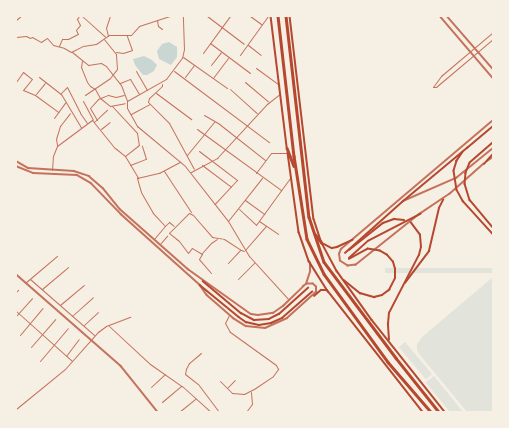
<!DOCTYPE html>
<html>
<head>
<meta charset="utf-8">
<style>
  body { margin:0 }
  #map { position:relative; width:509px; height:428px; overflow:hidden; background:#f6efe4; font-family:"PT Sans",sans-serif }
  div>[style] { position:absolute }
  .green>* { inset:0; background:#e2e4dc; transform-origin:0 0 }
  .water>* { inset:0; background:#c9d6d2 }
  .minor>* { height:1px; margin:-0.5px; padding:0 0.5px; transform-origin:0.5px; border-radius:0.5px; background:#c5725c }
  .tertiary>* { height:1.5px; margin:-0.75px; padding:0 0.75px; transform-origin:0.75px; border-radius:0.75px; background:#c5725c }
  .secondary>* { height:1.5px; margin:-0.75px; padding:0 0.75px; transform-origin:0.75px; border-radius:0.75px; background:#b5482f }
  .motorway>* { height:2.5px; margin:-1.25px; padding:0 1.25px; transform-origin:1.25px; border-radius:1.25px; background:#b5482f }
  span { translate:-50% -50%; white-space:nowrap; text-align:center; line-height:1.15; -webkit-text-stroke:3px #f6efe4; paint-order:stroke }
  .frame { position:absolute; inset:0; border:17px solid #f6efe4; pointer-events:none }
</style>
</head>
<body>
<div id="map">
  <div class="green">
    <div style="left:493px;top:268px;width:5px;height:108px;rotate:90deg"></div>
    <div style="clip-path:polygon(493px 277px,493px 412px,467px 412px,420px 355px,417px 350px,417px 344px,422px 337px)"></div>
    <div style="left:405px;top:342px;width:42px;height:8px;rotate:50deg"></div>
    <div style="clip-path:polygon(434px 376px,447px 392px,463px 412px,450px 412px,427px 384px,426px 382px)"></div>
  </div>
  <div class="water">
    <div style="clip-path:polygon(169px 42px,177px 47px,177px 57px,171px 65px,159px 59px,157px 51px,162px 44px)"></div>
    <div style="clip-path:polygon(144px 56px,152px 60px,157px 65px,154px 71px,147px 75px,143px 75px,135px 65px,133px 59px)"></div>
  </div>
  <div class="minor">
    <div style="left:82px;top:16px;width:31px;rotate:42deg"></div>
    <div style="left:207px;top:16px;width:46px;rotate:37.1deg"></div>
    <div style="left:250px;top:16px;width:14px;rotate:36deg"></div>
    <div style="left:16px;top:20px;width:6px;rotate:-39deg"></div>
    <div style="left:157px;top:20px;width:6px;rotate:81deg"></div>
    <div style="left:158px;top:26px;width:5px;rotate:37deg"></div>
    <div style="left:108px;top:36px;width:8px;rotate:-104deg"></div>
    <div style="left:106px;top:28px;width:13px;rotate:-72deg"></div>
    <div style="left:16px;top:37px;width:10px;rotate:-6deg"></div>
    <div style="left:26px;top:36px;width:4px;rotate:27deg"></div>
    <div style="left:30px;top:38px;width:2px;rotate:-27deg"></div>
    <div style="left:32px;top:37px;width:10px;rotate:29deg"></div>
    <div style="left:41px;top:42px;width:7px;rotate:-34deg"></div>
    <div style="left:47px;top:38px;width:9px;rotate:49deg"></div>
    <div style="left:53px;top:45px;width:11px;rotate:15deg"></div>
    <div style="left:64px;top:48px;width:8px;rotate:30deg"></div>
    <div style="left:71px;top:52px;width:13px;rotate:-27deg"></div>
    <div style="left:83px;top:46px;width:13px;rotate:-9deg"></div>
    <div style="left:96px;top:44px;width:16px;rotate:-35deg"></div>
    <div style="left:109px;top:35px;width:22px"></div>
    <div style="left:131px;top:35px;width:12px;rotate:-48deg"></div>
    <div style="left:139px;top:26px;width:33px;rotate:-18deg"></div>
    <div style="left:210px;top:43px;width:50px;rotate:36.9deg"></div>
    <div style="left:248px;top:45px;width:16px;rotate:38deg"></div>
    <div style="left:59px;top:46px;width:8px;rotate:-67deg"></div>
    <div style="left:62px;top:39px;width:6px"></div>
    <div style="left:68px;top:39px;width:11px;rotate:-27deg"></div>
    <div style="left:78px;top:34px;width:4px;rotate:-117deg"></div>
    <div style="left:76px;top:30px;width:6px;rotate:-51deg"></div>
    <div style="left:80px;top:25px;width:7px;rotate:-117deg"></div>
    <div style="left:77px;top:19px;width:4px;rotate:-56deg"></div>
    <div style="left:72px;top:52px;width:21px;rotate:39deg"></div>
    <div style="left:88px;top:65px;width:13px;rotate:-9deg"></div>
    <div style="left:101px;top:63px;width:6px;rotate:31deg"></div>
    <div style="left:106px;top:66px;width:24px;rotate:52deg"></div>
    <div style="left:121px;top:85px;width:17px;rotate:69deg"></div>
    <div style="left:127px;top:101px;width:7px;rotate:90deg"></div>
    <div style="left:127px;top:108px;width:21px;rotate:61deg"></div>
    <div style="left:137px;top:126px;width:62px;rotate:39.8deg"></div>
    <div style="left:185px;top:166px;width:70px;rotate:52deg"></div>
    <div style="left:228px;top:221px;width:41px;rotate:59deg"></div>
    <div style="left:249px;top:256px;width:59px;rotate:47.7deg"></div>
    <div style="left:116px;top:52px;width:7px;rotate:8deg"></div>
    <div style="left:123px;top:53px;width:9px;rotate:-18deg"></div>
    <div style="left:132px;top:50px;width:15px;rotate:-110deg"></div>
    <div style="left:203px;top:53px;width:46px;rotate:-53.9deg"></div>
    <div style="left:240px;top:55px;width:48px;rotate:-54.3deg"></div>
    <div style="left:183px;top:57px;width:54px;rotate:35.2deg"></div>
    <div style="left:82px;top:61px;width:6px;rotate:99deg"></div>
    <div style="left:81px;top:67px;width:16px;rotate:68deg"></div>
    <div style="left:87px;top:82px;width:5px;rotate:53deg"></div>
    <div style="left:90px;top:86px;width:6px;rotate:31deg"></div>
    <div style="left:95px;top:89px;width:10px;rotate:61deg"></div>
    <div style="left:100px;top:98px;width:13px;rotate:39deg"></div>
    <div style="left:110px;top:106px;width:15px;rotate:-11deg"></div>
    <div style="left:211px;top:65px;width:16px;rotate:-52deg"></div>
    <div style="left:256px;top:68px;width:29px;rotate:36deg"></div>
    <div style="left:136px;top:71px;width:22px;rotate:60deg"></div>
    <div style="left:174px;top:71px;width:119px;rotate:36.8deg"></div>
    <div style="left:39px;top:77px;width:28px;rotate:38deg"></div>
    <div style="left:61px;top:94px;width:39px;rotate:59deg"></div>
    <div style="left:185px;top:77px;width:15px;rotate:-53deg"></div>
    <div style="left:213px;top:78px;width:25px;rotate:-53deg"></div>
    <div style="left:16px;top:82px;width:12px;rotate:-55deg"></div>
    <div style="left:23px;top:72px;width:11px;rotate:38deg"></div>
    <div style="left:32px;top:79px;width:14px;rotate:129deg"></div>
    <div style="left:23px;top:90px;width:13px;rotate:23deg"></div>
    <div style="left:35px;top:95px;width:29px;rotate:36deg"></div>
    <div style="left:245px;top:82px;width:30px;rotate:40deg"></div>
    <div style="left:120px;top:83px;width:11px;rotate:-22deg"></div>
    <div style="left:130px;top:79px;width:17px;rotate:59deg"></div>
    <div style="left:162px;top:84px;width:2px;rotate:90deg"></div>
    <div style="left:162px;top:86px;width:18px;rotate:137deg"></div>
    <div style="left:149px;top:98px;width:4px;rotate:104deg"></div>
    <div style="left:148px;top:102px;width:30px;rotate:45deg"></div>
    <div style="left:169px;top:123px;width:52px;rotate:61.5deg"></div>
    <div style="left:433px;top:87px;width:14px;rotate:-54deg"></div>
    <div style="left:441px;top:76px;width:68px;rotate:-40.2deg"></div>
    <div style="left:433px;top:87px;width:3px"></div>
    <div style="left:436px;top:87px;width:75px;rotate:-40.1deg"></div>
    <div style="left:230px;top:89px;width:36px;rotate:42deg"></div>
    <div style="left:61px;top:93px;width:8px;rotate:-45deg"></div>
    <div style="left:67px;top:87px;width:29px;rotate:63deg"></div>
    <div style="left:80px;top:113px;width:12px;rotate:55deg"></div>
    <div style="left:156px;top:93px;width:44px;rotate:36.6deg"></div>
    <div style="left:36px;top:94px;width:14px;rotate:-51deg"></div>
    <div style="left:85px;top:95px;width:30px;rotate:-34deg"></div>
    <div style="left:110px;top:78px;width:11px;rotate:-52deg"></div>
    <div style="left:117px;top:69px;width:15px;rotate:-94deg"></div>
    <div style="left:116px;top:54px;width:19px;rotate:-129deg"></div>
    <div style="left:83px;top:101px;width:21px;rotate:62deg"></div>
    <div style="left:127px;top:101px;width:45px;rotate:-29.4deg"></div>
    <div style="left:166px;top:79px;width:26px;rotate:-53deg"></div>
    <div style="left:182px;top:58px;width:9px;rotate:-77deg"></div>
    <div style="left:184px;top:49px;width:33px;rotate:-92deg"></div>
    <div style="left:112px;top:106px;width:37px;rotate:47deg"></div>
    <div style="left:137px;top:133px;width:12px;rotate:81deg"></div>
    <div style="left:139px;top:145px;width:18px;rotate:142deg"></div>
    <div style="left:131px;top:114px;width:21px;rotate:-28deg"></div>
    <div style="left:204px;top:115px;width:16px;rotate:30deg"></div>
    <div style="left:218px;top:123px;width:60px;rotate:38.2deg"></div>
    <div style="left:54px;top:118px;width:19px;rotate:-54deg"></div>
    <div style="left:97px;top:120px;width:14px;rotate:-120deg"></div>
    <div style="left:90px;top:108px;width:12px;rotate:-48deg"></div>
    <div style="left:98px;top:99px;width:11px;rotate:-22deg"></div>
    <div style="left:108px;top:95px;width:8px;rotate:14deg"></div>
    <div style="left:116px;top:97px;width:8px;rotate:-14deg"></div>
    <div style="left:94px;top:122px;width:18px;rotate:-43deg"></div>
    <div style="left:101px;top:129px;width:11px;rotate:-38deg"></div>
    <div style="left:197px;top:129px;width:104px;rotate:36deg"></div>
    <div style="left:57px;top:145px;width:6px;rotate:-99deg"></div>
    <div style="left:56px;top:139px;width:14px;rotate:-73deg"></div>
    <div style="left:60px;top:126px;width:16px;rotate:-52deg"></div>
    <div style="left:199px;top:151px;width:48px;rotate:37.3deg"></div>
    <div style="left:237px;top:180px;width:33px;rotate:133deg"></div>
    <div style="left:187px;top:155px;width:43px;rotate:-50.7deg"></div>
    <div style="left:130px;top:165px;width:17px;rotate:-21deg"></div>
    <div style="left:146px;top:159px;width:14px;rotate:-107deg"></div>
    <div style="left:202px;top:165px;width:36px;rotate:37deg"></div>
    <div style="left:52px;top:170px;width:14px;rotate:-86deg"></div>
    <div style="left:53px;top:156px;width:11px;rotate:-68deg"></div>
    <div style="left:57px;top:146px;width:44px;rotate:-36.6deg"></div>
    <div style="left:92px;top:120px;width:36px;rotate:51deg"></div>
    <div style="left:115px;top:148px;width:13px;rotate:39deg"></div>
    <div style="left:125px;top:156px;width:26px;rotate:59deg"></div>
    <div style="left:164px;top:171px;width:49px;rotate:56.6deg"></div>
    <div style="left:191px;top:172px;width:30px;rotate:-28deg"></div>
    <div style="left:217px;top:158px;width:74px;rotate:-47.2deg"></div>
    <div style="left:267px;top:104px;width:16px;rotate:-38deg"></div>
    <div style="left:256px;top:173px;width:25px;rotate:-53deg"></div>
    <div style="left:271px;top:153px;width:16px"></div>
    <div style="left:245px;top:200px;width:24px;rotate:36deg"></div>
    <div style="left:239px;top:209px;width:23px;rotate:43deg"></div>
    <div style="left:256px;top:225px;width:58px;rotate:-54.1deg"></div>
    <div style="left:228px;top:221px;width:55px;rotate:-51.7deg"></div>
    <div style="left:259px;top:221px;width:23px;rotate:34deg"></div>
    <div style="left:165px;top:226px;width:6px;rotate:-45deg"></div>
    <div style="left:169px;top:222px;width:6px;rotate:39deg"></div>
    <div style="left:154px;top:239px;width:17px;rotate:-50deg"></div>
    <div style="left:165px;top:226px;width:18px;rotate:-133deg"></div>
    <div style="left:153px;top:213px;width:24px;rotate:-120deg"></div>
    <div style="left:141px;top:192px;width:15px;rotate:-106deg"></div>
    <div style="left:137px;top:178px;width:23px;rotate:-13deg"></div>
    <div style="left:159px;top:173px;width:24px;rotate:-28deg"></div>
    <div style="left:160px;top:244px;width:11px;rotate:-49deg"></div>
    <div style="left:245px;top:250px;width:32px;rotate:-49deg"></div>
    <div style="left:202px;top:253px;width:13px;rotate:-48deg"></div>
    <div style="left:211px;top:243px;width:7px;rotate:-34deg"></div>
    <div style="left:228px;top:263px;width:18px;rotate:-47deg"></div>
    <div style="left:211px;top:273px;width:18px;rotate:-131deg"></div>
    <div style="left:199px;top:259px;width:6px;rotate:-59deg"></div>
    <div style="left:202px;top:254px;width:12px;rotate:-149deg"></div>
    <div style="left:192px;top:248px;width:6px;rotate:129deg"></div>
    <div style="left:188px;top:253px;width:15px;rotate:-127deg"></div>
    <div style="left:179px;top:241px;width:13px;rotate:-141deg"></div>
    <div style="left:169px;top:233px;width:28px;rotate:-45deg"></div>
    <div style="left:189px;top:213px;width:4px;rotate:27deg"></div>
    <div style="left:193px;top:215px;width:29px;rotate:49deg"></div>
    <div style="left:212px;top:237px;width:12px;rotate:9deg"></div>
    <div style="left:224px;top:239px;width:20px;rotate:33deg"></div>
    <div style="left:241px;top:250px;width:3px;rotate:18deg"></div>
    <div style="left:30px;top:279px;width:85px;rotate:41.2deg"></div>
    <div style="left:238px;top:279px;width:23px;rotate:-45deg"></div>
    <div style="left:25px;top:283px;width:42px;rotate:-40.2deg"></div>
    <div style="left:42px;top:289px;width:34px;rotate:-40deg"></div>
    <div style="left:16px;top:292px;width:3px;rotate:-45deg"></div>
    <div style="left:60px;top:305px;width:31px;rotate:-40deg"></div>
    <div style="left:16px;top:311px;width:75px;rotate:41.8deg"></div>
    <div style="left:16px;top:316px;width:24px;rotate:-48deg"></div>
    <div style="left:72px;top:316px;width:28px;rotate:-42deg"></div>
    <div style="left:84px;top:325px;width:19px;rotate:-43deg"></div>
    <div style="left:109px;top:326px;width:56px;rotate:42.8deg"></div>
    <div style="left:150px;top:364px;width:39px;rotate:35deg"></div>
    <div style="left:182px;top:386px;width:39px;rotate:42deg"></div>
    <div style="left:20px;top:335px;width:35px;rotate:-50deg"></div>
    <div style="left:31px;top:347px;width:37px;rotate:-49deg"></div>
    <div style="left:201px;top:353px;width:16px;rotate:140deg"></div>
    <div style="left:189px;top:363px;width:7px;rotate:117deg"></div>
    <div style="left:186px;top:369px;width:5px;rotate:101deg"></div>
    <div style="left:185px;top:374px;width:16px;rotate:38deg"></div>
    <div style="left:198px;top:384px;width:35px;rotate:53deg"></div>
    <div style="left:66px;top:356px;width:21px;rotate:-53deg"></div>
    <div style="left:40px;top:361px;width:43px;rotate:-49.7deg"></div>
    <div style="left:220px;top:381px;width:17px;rotate:45deg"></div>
    <div style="left:232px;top:393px;width:12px;rotate:5deg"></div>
    <div style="left:244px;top:394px;width:11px;rotate:-27deg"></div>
    <div style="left:254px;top:389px;width:23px;rotate:-34deg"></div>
    <div style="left:273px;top:376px;width:9px;rotate:-54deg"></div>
    <div style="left:278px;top:369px;width:4px;rotate:-117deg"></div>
    <div style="left:276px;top:365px;width:57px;rotate:-144.3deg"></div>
    <div style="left:230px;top:332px;width:10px;rotate:-119deg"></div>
    <div style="left:225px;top:323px;width:9px;rotate:-63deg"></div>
    <div style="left:151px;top:387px;width:19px;rotate:-43deg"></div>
    <div style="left:227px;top:388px;width:11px;rotate:-45deg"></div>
    <div style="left:162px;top:402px;width:25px;rotate:-40deg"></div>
    <div style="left:16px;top:409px;width:63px;rotate:-39.2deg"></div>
    <div style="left:65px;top:369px;width:50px;rotate:-48.3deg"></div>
    <div style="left:98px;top:332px;width:10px;rotate:-37deg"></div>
    <div style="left:106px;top:326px;width:26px;rotate:-21deg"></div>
    <div style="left:179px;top:412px;width:21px;rotate:-39deg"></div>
    <div style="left:246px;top:412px;width:10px;rotate:-53deg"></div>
    <div style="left:252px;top:404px;width:12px;rotate:-95deg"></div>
  </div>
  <div class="tertiary">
    <div style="left:440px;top:16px;width:82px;rotate:49.5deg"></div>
    <div style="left:447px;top:16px;width:70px;rotate:49deg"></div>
    <div style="left:16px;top:161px;width:14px;rotate:30deg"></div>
    <div style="left:28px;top:168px;width:46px;rotate:3.7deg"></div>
    <div style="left:74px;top:171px;width:16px;rotate:18deg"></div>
    <div style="left:89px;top:176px;width:18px;rotate:41deg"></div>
    <div style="left:103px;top:188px;width:27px;rotate:51deg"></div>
    <div style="left:120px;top:209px;width:91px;rotate:41.4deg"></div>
    <div style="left:188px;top:269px;width:77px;rotate:35.5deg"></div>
    <div style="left:251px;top:314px;width:7px;rotate:8deg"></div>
    <div style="left:258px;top:315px;width:15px;rotate:-8deg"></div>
    <div style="left:273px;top:313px;width:12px;rotate:-35deg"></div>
    <div style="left:283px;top:306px;width:28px;rotate:-44deg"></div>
    <div style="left:487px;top:161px;width:7px;rotate:-34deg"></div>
    <div style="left:484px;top:164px;width:45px;rotate:138.6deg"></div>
    <div style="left:450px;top:194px;width:36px;rotate:146deg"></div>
    <div style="left:420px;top:214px;width:82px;rotate:141.4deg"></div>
    <div style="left:356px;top:265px;width:8px;rotate:173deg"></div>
    <div style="left:348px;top:266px;width:9px;rotate:-148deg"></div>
    <div style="left:340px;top:261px;width:7px;rotate:-98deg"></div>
    <div style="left:339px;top:254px;width:5px;rotate:-68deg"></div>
    <div style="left:341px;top:249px;width:199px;rotate:-40.3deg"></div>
    <div style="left:16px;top:166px;width:18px;rotate:22deg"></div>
    <div style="left:33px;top:173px;width:44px;rotate:2.6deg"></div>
    <div style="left:77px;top:175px;width:16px;rotate:30deg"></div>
    <div style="left:91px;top:183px;width:43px;rotate:45.9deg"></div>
    <div style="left:121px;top:214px;width:106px;rotate:41.9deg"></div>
    <div style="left:200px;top:285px;width:12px;rotate:55deg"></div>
    <div style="left:207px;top:295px;width:35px;rotate:41deg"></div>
    <div style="left:233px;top:318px;width:15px;rotate:32deg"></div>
    <div style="left:246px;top:326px;width:19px;rotate:6deg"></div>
    <div style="left:265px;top:328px;width:24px;rotate:-24deg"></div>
    <div style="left:287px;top:318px;width:39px;rotate:-42deg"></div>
    <div style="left:316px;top:292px;width:5px;rotate:-90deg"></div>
    <div style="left:316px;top:287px;width:4px;rotate:-135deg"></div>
    <div style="left:313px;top:284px;width:6px;rotate:180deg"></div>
    <div style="left:307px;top:284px;width:4px;rotate:146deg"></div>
    <div style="left:403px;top:201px;width:58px;rotate:-23.5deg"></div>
    <div style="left:456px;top:178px;width:48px;rotate:-39deg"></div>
    <div style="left:16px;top:274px;width:140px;rotate:41.2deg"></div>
    <div style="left:121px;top:366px;width:59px;rotate:51.2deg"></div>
    <div style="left:306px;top:284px;width:13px;rotate:-72deg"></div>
    <div style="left:310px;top:272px;width:9px;rotate:-90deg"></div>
  </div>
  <div class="secondary">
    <div style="left:271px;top:16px;width:132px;rotate:83deg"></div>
    <div style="left:290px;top:16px;width:204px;rotate:83.3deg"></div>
    <div style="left:314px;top:219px;width:25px;rotate:72deg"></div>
    <div style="left:322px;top:243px;width:32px;rotate:62deg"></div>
    <div style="left:337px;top:271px;width:60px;rotate:54.5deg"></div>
    <div style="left:372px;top:320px;width:117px;rotate:51.6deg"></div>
    <div style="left:493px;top:143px;width:30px;rotate:139deg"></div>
    <div style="left:470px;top:163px;width:11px;rotate:112deg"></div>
    <div style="left:466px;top:173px;width:11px;rotate:95deg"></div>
    <div style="left:465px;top:184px;width:17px;rotate:73deg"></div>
    <div style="left:470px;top:200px;width:35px;rotate:50deg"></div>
    <div style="left:467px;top:148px;width:34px;rotate:-40deg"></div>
    <div style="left:463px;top:152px;width:11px;rotate:124deg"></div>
    <div style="left:457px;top:161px;width:10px;rotate:107deg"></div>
    <div style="left:454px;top:171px;width:19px;rotate:81deg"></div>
    <div style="left:457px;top:190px;width:13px;rotate:61deg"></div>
    <div style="left:463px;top:201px;width:45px;rotate:47.7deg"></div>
    <div style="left:288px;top:153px;width:80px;rotate:82.1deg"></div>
    <div style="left:299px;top:232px;width:31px;rotate:71deg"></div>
    <div style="left:309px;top:261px;width:36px;rotate:58deg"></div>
    <div style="left:328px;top:291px;width:154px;rotate:51.9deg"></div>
    <div style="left:484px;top:164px;width:13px;rotate:-48deg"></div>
    <div style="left:324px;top:244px;width:9px;rotate:27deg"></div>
    <div style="left:332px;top:248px;width:5px;rotate:-11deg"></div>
    <div style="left:337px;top:247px;width:17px;rotate:-25deg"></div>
    <div style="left:349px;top:250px;width:43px;rotate:-38.5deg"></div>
    <div style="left:383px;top:223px;width:12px;rotate:-20deg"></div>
    <div style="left:394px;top:219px;width:10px;rotate:6deg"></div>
    <div style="left:345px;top:253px;width:76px;rotate:-41.8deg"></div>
    <div style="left:402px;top:202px;width:85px;rotate:-39.7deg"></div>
    <div style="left:349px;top:258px;width:25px;rotate:-42deg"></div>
    <div style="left:368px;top:241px;width:59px;rotate:-27.4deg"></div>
    <div style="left:344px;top:280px;width:21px;rotate:39deg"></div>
    <div style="left:360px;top:293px;width:15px;rotate:16deg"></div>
    <div style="left:374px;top:297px;width:8px;rotate:-14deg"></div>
    <div style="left:382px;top:295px;width:9px;rotate:-36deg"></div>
    <div style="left:389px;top:290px;width:13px;rotate:-63deg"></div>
    <div style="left:395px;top:278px;width:9px;rotate:-90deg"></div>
    <div style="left:395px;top:269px;width:7px;rotate:-106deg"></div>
    <div style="left:393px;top:262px;width:9px;rotate:-131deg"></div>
    <div style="left:387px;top:255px;width:8px;rotate:-150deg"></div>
    <div style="left:380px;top:251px;width:12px;rotate:-171deg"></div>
    <div style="left:368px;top:249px;width:21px;rotate:151deg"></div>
    <div style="left:203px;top:281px;width:50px;rotate:40.1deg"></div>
    <div style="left:241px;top:313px;width:15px;rotate:28deg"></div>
    <div style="left:254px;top:320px;width:15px;rotate:-4deg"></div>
    <div style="left:269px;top:319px;width:11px;rotate:-27deg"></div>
    <div style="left:279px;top:314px;width:39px;rotate:-42deg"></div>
    <div style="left:405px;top:283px;width:40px;rotate:-53deg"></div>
    <div style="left:429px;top:251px;width:44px;rotate:-76.9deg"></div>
    <div style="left:439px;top:208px;width:9px;rotate:-63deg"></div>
    <div style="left:200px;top:285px;width:50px;rotate:39.4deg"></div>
    <div style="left:239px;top:317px;width:9px;rotate:36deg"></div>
    <div style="left:246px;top:322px;width:13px;rotate:13deg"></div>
    <div style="left:259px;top:325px;width:12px;rotate:-9deg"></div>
    <div style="left:271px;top:323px;width:12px;rotate:-24deg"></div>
    <div style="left:282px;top:318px;width:40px;rotate:-41deg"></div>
    <div style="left:314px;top:296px;width:9px;rotate:-41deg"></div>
    <div style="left:321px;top:290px;width:6px"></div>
    <div style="left:389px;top:340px;width:16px;rotate:-94deg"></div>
    <div style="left:388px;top:324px;width:11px;rotate:-85deg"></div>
    <div style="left:389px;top:313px;width:65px;rotate:-62.7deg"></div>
    <div style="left:419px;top:255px;width:8px;rotate:-76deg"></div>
    <div style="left:421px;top:247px;width:12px;rotate:-95deg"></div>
    <div style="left:420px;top:235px;width:15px;rotate:-127deg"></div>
  </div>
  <div class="motorway">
    <div style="left:278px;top:16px;width:141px;rotate:83.5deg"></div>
    <div style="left:294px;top:156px;width:84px;rotate:81.1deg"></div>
    <div style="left:307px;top:239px;width:39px;rotate:64deg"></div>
    <div style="left:324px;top:274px;width:109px;rotate:54deg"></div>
    <div style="left:388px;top:362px;width:66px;rotate:49.3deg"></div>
    <div style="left:286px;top:16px;width:202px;rotate:83.5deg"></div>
    <div style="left:309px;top:217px;width:47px;rotate:71.6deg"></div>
    <div style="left:324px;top:262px;width:120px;rotate:53.1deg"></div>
    <div style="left:396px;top:358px;width:69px;rotate:51.5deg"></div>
    <div style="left:287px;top:148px;width:19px;rotate:69deg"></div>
    <div style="left:315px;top:234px;width:11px;rotate:52deg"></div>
  </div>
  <div class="frame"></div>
</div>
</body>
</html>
